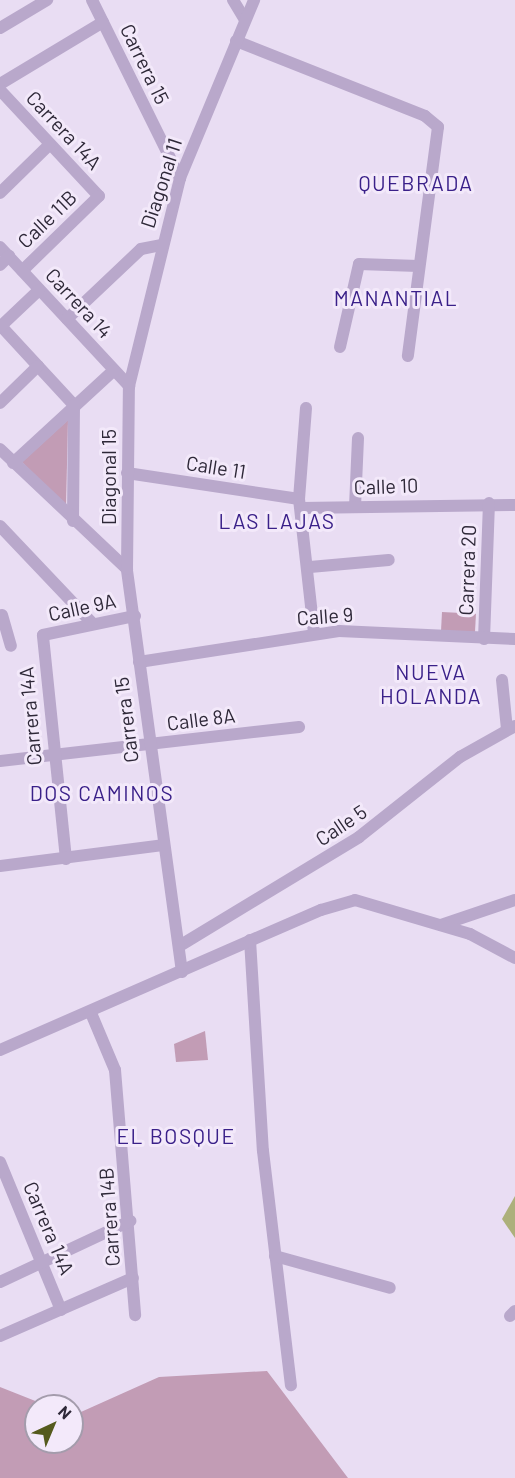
<!DOCTYPE html>
<html>
<head>
<meta charset="utf-8">
<style>
  body { margin:0 }
  #map { position:relative; width:515px; height:1478px; overflow:hidden; background:#e9ddf3; font-family:Barlow,sans-serif }
  div>[style] { position:absolute }
  .green>* { inset:0; background:#c29cb5; transform-origin:0 0 }
  .water>* { inset:0; background:#adb07b }
  .minor>* { height:12px; margin:-6px; padding:0 6px; transform-origin:6px; border-radius:6px; background:#b9a8cb }
  span { translate:-50% -50%; white-space:nowrap; text-align:center; line-height:1.15; -webkit-text-stroke:6px #f3e9fa; paint-order:stroke }
  .street-label { font-size:20px; color:#2e2838 }
  .neighbourhood-label { font-size:21px; color:#3a2089; letter-spacing:1.5px }
  .north { position:absolute; left:24px; top:1394px; width:60px; height:60px; box-sizing:border-box; background:#f3e9fa; border:2px solid #a49cac; border-radius:50%; rotate:44deg; font-size:16px; font-weight:700; line-height:24px; text-align:center; color:#2e2838 }
  .north::after { content:''; display:block; margin:auto; width:21px; height:27px; background:#555a1d; clip-path:polygon(50% 0,100% 100%,50% 72%,0 100%) }
</style>
</head>
<body>
<div id="map">
  <div class="green">
    <div style="clip-path:polygon(68px 420px,66px 508px,22px 462px)"></div>
    <div style="left:442px;top:612px;width:34px;height:20px;rotate:3deg"></div>
    <div style="clip-path:polygon(205px 1031px,208px 1060px,176px 1062px,174px 1044px)"></div>
    <div style="clip-path:polygon(267px 1371px,348px 1478px,0 1478px,0 1387px,48px 1406px,36px 1406px,36px 1442px,72px 1442px,72px 1416px,159px 1377px)"></div>
  </div>
  <div class="water">
    <div style="clip-path:polygon(515px 1196px,515px 1238px,502px 1219px)"></div>
  </div>
  <div class="minor">
    <div style="left:92px;top:0;width:199px;rotate:63.7deg"></div>
    <div style="left:233px;top:0;width:23px;rotate:59deg"></div>
    <div style="left:0;top:28px;width:55px;rotate:-30.8deg"></div>
    <div style="left:236px;top:41px;width:203px;rotate:21.6deg"></div>
    <div style="left:425px;top:116px;width:17px;rotate:40deg"></div>
    <div style="left:438px;top:127px;width:231px;rotate:97.5deg"></div>
    <div style="left:0;top:84px;width:120px;rotate:-31deg"></div>
    <div style="left:0;top:90px;width:145px;rotate:47deg"></div>
    <div style="left:99px;top:196px;width:107px;rotate:135.8deg"></div>
    <div style="left:0;top:193px;width:69px;rotate:-44.4deg"></div>
    <div style="left:0;top:247px;width:190px;rotate:47.1deg"></div>
    <div style="left:0;top:265px;width:13px;rotate:-45deg"></div>
    <div style="left:67px;top:319px;width:102px;rotate:-43.4deg"></div>
    <div style="left:141px;top:249px;width:20px;rotate:-11deg"></div>
    <div style="left:1px;top:326px;width:108px;rotate:47.3deg"></div>
    <div style="left:74px;top:405px;width:116px;rotate:90.5deg"></div>
    <div style="left:0;top:327px;width:54px;rotate:-43.5deg"></div>
    <div style="left:340px;top:347px;width:85px;rotate:-77.1deg"></div>
    <div style="left:359px;top:264px;width:59px;rotate:1.9deg"></div>
    <div style="left:0;top:403px;width:53px;rotate:-44.2deg"></div>
    <div style="left:306px;top:408px;width:91px;rotate:94.4deg"></div>
    <div style="left:299px;top:499px;width:135px;rotate:83.6deg"></div>
    <div style="left:0;top:449px;width:175px;rotate:43.4deg"></div>
    <div style="left:13px;top:463px;width:137px;rotate:-42.6deg"></div>
    <div style="left:127px;top:473px;width:174px;rotate:8.6deg"></div>
    <div style="left:355px;top:507px;width:69px;rotate:-87.5deg"></div>
    <div style="left:301px;top:508px;width:214px;rotate:-0.8deg"></div>
    <div style="left:0;top:526px;width:134px;rotate:46.5deg"></div>
    <div style="left:310px;top:567px;width:79px;rotate:-5.1deg"></div>
    <div style="left:2px;top:615px;width:32px;rotate:74deg"></div>
    <div style="left:484px;top:639px;width:136px;rotate:-87.9deg"></div>
    <div style="left:139px;top:662px;width:202px;rotate:-8.8deg"></div>
    <div style="left:339px;top:631px;width:176px;rotate:2.6deg"></div>
    <div style="left:502px;top:680px;width:49px;rotate:84.2deg"></div>
    <div style="left:0;top:761px;width:301px;rotate:-6.5deg"></div>
    <div style="left:66px;top:859px;width:225px;rotate:-95.9deg"></div>
    <div style="left:43px;top:635px;width:94px;rotate:-11.7deg"></div>
    <div style="left:0;top:866px;width:164px;rotate:-7.3deg"></div>
    <div style="left:441px;top:925px;width:78px;rotate:-18.7deg"></div>
    <div style="left:250px;top:940px;width:211px;rotate:86.5deg"></div>
    <div style="left:263px;top:1151px;width:236px;rotate:83.2deg"></div>
    <div style="left:181px;top:945px;width:208px;rotate:-31.2deg"></div>
    <div style="left:359px;top:837px;width:129px;rotate:-38.4deg"></div>
    <div style="left:460px;top:757px;width:63px;rotate:-29.4deg"></div>
    <div style="left:182px;top:972px;width:407px;rotate:-97.8deg"></div>
    <div style="left:127px;top:569px;width:183px;rotate:-89.4deg"></div>
    <div style="left:129px;top:386px;width:214px;rotate:-76.2deg"></div>
    <div style="left:180px;top:178px;width:193px;rotate:-67.4deg"></div>
    <div style="left:91px;top:1013px;width:62px;rotate:67.2deg"></div>
    <div style="left:115px;top:1070px;width:246px;rotate:85.3deg"></div>
    <div style="left:0;top:1050px;width:350px;rotate:-23.6deg"></div>
    <div style="left:321px;top:910px;width:35px;rotate:-16deg"></div>
    <div style="left:355px;top:900px;width:120px;rotate:16.5deg"></div>
    <div style="left:470px;top:934px;width:51px;rotate:28.1deg"></div>
    <div style="left:0;top:1162px;width:160px;rotate:67.6deg"></div>
    <div style="left:275px;top:1256px;width:119px;rotate:15.5deg"></div>
    <div style="left:0;top:1282px;width:144px;rotate:-25.1deg"></div>
    <div style="left:510px;top:1316px;width:7px;rotate:-45deg"></div>
    <div style="left:0;top:1336px;width:145px;rotate:-23.6deg"></div>
  </div>
  <div class="street-label">
    <span style="left:145px;top:64px;rotate:64deg">Carrera 15</span>
    <span style="left:64px;top:130px;rotate:47deg">Carrera 14A</span>
    <span style="left:161px;top:183px;rotate:-72deg">Diagonal 11</span>
    <span style="left:47px;top:219px;rotate:-44deg">Calle 11B</span>
    <span style="left:79px;top:303px;rotate:47deg">Carrera 14</span>
    <span style="left:216px;top:467px;rotate:9deg">Calle 11</span>
    <span style="left:108px;top:477px;rotate:-90deg">Diagonal 15</span>
    <span style="left:386px;top:486px;rotate:-2deg">Calle 10</span>
    <span style="left:467px;top:570px;rotate:-88deg">Carrera 20</span>
    <span style="left:82px;top:607px;rotate:-12deg">Calle 9A</span>
    <span style="left:325px;top:616px;rotate:-4deg">Calle 9</span>
    <span style="left:30px;top:716px;rotate:-95deg">Carrera 14A</span>
    <span style="left:201px;top:719px;rotate:-7deg">Calle 8A</span>
    <span style="left:126px;top:720px;rotate:-97deg">Carrera 15</span>
    <span style="left:341px;top:825px;rotate:-34deg">Calle 5</span>
    <span style="left:109px;top:1217px;rotate:-94deg">Carrera 14B</span>
    <span style="left:49px;top:1228px;rotate:67deg">Carrera 14A</span>
  </div>
  <div class="neighbourhood-label">
    <span style="left:416px;top:183px">QUEBRADA</span>
    <span style="left:396px;top:298px">MANANTIAL</span>
    <span style="left:277px;top:521px">LAS LAJAS</span>
    <span style="left:431px;top:684px">NUEVA<br>HOLANDA</span>
    <span style="left:102px;top:793px">DOS CAMINOS</span>
    <span style="left:176px;top:1136px">EL BOSQUE</span>
  </div>
  <div class="north">N</div>
</div>
</body>
</html>
